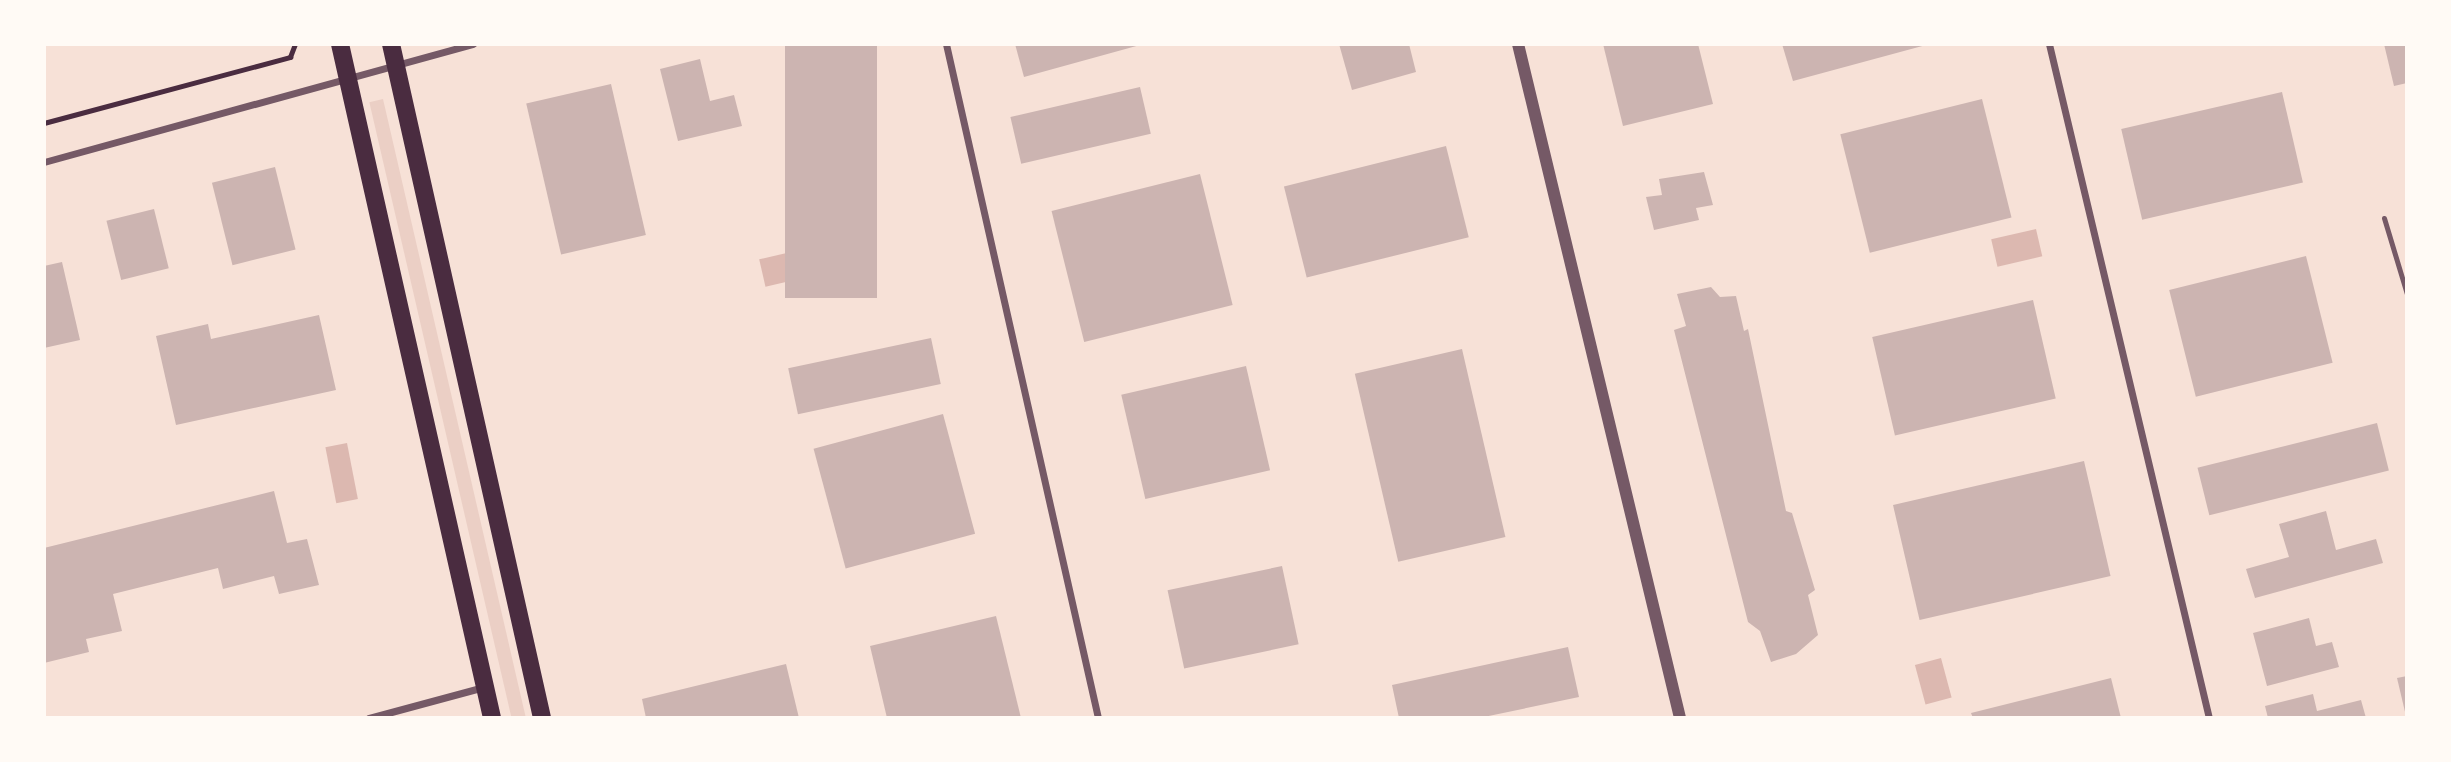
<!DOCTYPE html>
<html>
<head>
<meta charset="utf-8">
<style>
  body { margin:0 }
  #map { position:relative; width:2451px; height:762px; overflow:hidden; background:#f7e1d7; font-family:Barlow,sans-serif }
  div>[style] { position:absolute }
  .green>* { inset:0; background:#ebcfc5; transform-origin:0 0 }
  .water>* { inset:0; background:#dcb8b0; transform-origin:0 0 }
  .building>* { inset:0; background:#ccb4b1; transform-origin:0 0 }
  .path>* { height:4.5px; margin:-2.25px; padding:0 2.25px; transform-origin:2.25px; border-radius:2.25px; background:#4a2c40 }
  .service>* { height:5px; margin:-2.5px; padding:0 2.5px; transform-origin:2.5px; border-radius:2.5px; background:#755966 }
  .minor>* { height:7px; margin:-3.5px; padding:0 3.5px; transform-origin:3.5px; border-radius:3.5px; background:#755966 }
  .tertiary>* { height:12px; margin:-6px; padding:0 6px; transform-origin:6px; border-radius:6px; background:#755966 }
  .primary>* { height:18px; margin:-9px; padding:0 9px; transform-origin:9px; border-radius:9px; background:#4a2c40 }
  span { translate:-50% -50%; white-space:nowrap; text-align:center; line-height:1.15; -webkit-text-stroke:6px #fffaf5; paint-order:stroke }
  .frame { position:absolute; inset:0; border:46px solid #fffaf5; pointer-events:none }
</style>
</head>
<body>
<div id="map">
  <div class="green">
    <div style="left:383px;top:99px;width:635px;height:14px;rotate:77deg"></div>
  </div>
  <div class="water">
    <div style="left:2036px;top:229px;width:28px;height:46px;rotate:77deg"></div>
    <div style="left:804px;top:249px;width:28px;height:46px;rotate:77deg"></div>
    <div style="left:347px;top:443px;width:57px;height:22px;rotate:79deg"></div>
    <div style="left:1941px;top:658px;width:41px;height:27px;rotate:75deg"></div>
  </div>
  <div class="building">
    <div style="left:785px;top:44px;width:92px;height:254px"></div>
    <div style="clip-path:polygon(1015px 44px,1140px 44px,1140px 45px,1024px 77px)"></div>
    <div style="clip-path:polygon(1339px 44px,1409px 44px,1416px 72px,1352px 90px)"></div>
    <div style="clip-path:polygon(1603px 44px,1698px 44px,1713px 104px,1623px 126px)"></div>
    <div style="clip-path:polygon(1782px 44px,1926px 44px,1926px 45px,1793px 81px)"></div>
    <div style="clip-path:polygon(2384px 44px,2407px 44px,2407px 83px,2394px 86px)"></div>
    <div style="clip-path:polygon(700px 59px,710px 101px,734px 95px,742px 126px,678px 141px,660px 69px)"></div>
    <div style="left:611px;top:84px;width:155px;height:87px;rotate:77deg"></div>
    <div style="left:1140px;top:87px;width:48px;height:133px;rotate:77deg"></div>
    <div style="left:2282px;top:92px;width:93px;height:165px;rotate:77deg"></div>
    <div style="left:1982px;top:99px;width:122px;height:146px;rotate:76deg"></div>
    <div style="left:1446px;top:146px;width:94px;height:167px;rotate:76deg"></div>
    <div style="left:275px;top:167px;width:85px;height:65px;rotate:76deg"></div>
    <div style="clip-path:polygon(1704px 172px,1713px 205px,1696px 208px,1699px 220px,1654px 230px,1646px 197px,1662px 195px,1659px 179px)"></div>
    <div style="left:1200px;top:174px;width:135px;height:153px;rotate:76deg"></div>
    <div style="left:154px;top:209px;width:61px;height:49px;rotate:76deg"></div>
    <div style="left:2306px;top:256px;width:110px;height:141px;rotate:76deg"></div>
    <div style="clip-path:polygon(62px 262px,80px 340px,44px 348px,44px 266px)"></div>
    <div style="clip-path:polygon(1711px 287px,1720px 297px,1736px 296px,1744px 331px,1748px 329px,1786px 511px,1792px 513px,1815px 590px,1808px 595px,1818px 635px,1796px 654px,1771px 662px,1760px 631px,1748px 622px,1674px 330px,1686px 326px,1677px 294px)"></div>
    <div style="left:2033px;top:300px;width:101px;height:165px;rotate:77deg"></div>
    <div style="clip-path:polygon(319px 315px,336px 390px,176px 425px,156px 336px,208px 324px,211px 339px)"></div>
    <div style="left:931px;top:338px;width:47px;height:146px;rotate:78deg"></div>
    <div style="left:1462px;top:349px;width:193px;height:110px;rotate:77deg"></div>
    <div style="left:1246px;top:366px;width:107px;height:128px;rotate:77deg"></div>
    <div style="left:943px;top:414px;width:124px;height:134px;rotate:75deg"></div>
    <div style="left:2377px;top:423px;width:49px;height:185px;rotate:76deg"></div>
    <div style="left:2084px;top:461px;width:118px;height:196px;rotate:77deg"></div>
    <div style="clip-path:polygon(274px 491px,287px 543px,307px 539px,319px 585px,279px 594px,274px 576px,223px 589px,218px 568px,113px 594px,122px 631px,86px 639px,89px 652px,44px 663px,44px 548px)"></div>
    <div style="clip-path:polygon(2326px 511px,2336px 550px,2376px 539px,2383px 563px,2255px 598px,2246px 569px,2289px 557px,2279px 524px)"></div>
    <div style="left:1282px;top:566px;width:80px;height:117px;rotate:78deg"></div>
    <div style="clip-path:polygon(996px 616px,1021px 718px,887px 718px,870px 646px)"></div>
    <div style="clip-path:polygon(2309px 618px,2316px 646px,2332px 642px,2339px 667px,2267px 686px,2253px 633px)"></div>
    <div style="clip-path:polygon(1568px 647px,1579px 697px,1479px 718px,1399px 718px,1392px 685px)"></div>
    <div style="clip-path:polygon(786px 664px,799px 718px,646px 718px,642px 699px)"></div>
    <div style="clip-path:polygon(2407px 676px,2407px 716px,2406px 716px,2397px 678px)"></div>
    <div style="clip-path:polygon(2111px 678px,2121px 718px,1973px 718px,1971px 713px)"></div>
    <div style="clip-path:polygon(2313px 694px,2317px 711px,2361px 700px,2366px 718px,2268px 718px,2265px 706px)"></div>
  </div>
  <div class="path">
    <div style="left:44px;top:123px;width:255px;rotate:-15deg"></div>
    <div style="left:290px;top:57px;width:14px;rotate:-69deg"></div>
  </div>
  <div class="service">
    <div style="left:2384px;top:218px;width:79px;rotate:73.2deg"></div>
  </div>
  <div class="minor">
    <div style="left:946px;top:44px;width:691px;rotate:77.29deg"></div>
    <div style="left:2049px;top:44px;width:693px;rotate:76.65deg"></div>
    <div style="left:44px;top:162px;width:445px;rotate:-15.4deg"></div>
    <div style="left:369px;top:718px;width:119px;rotate:-15.1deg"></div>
  </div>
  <div class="tertiary">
    <div style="left:1518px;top:44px;width:693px;rotate:76.48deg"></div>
  </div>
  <div class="primary">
    <div style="left:340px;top:44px;width:691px;rotate:77.29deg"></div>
    <div style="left:391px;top:44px;width:691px;rotate:77.37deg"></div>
  </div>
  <div class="frame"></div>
</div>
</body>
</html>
